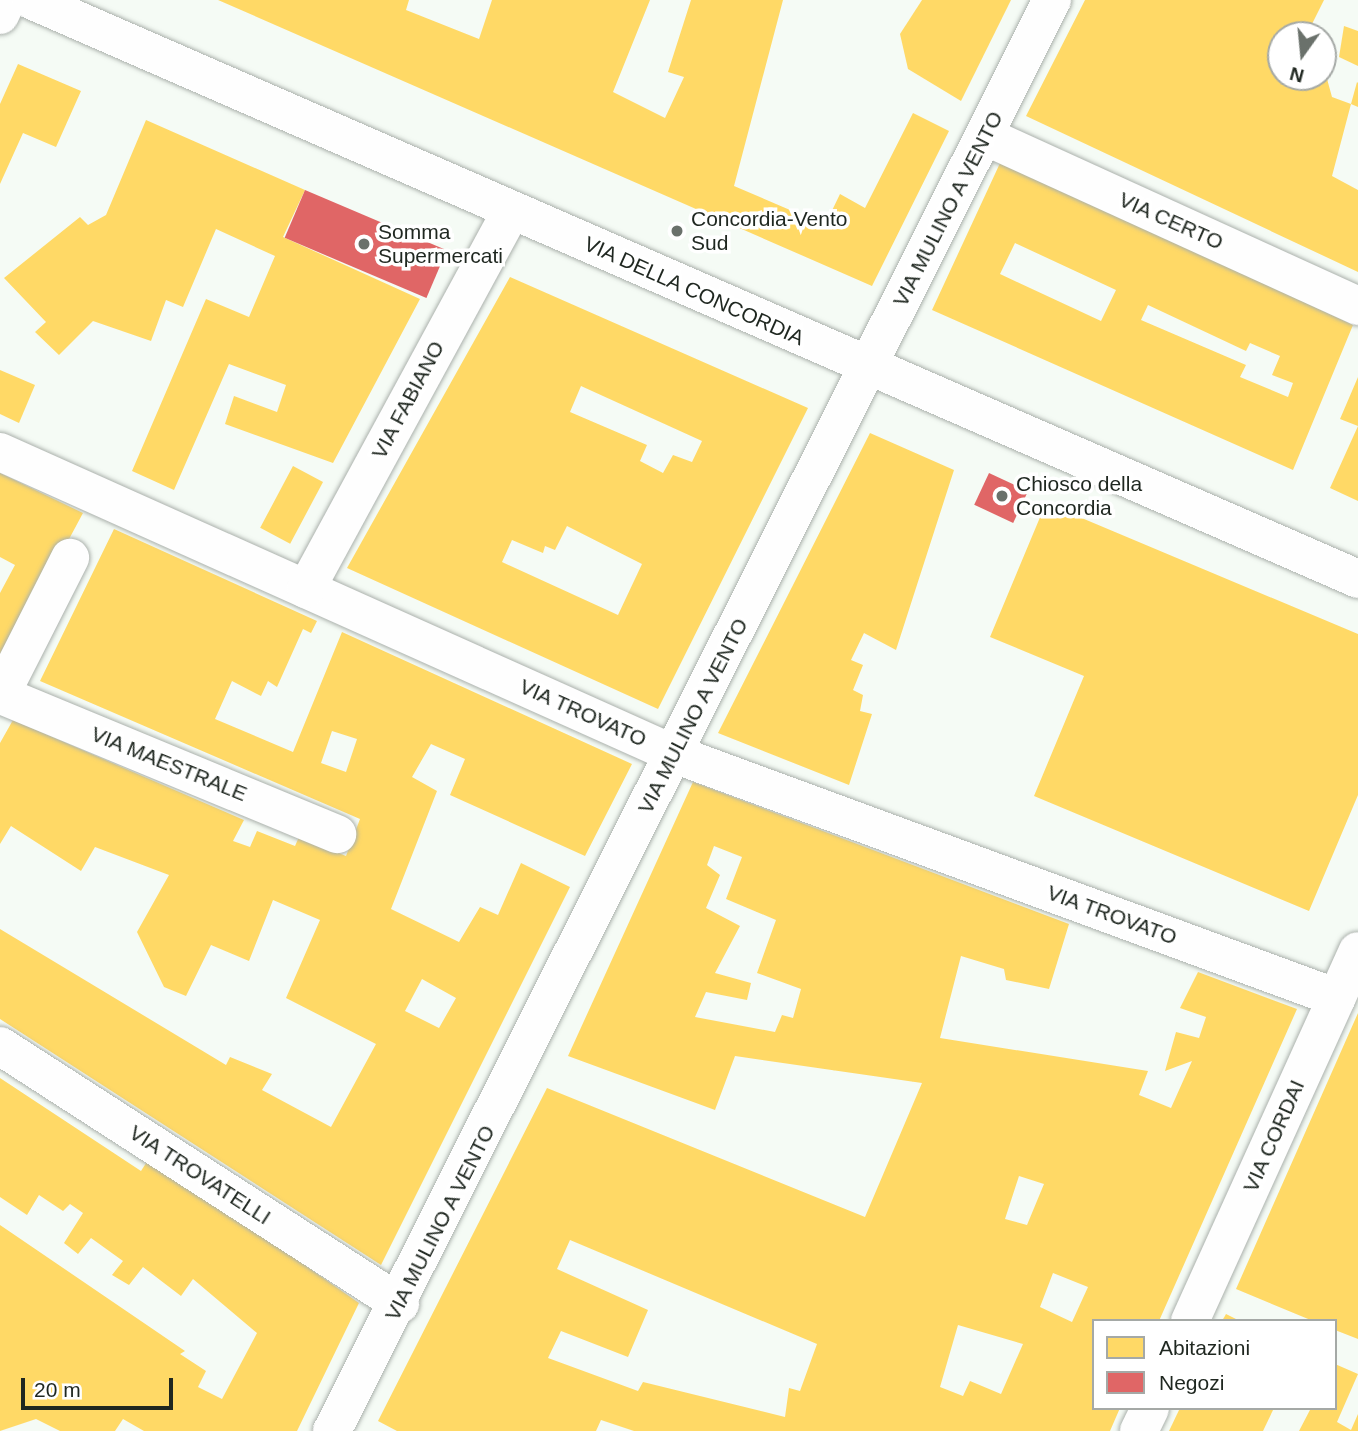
<!DOCTYPE html>
<html>
<head>
<meta charset="utf-8">
<style>
  body { margin:0 }
  #map { position:relative; width:1358px; height:1431px; overflow:hidden; background:#f5fbf5; font-family:Helvetica,sans-serif }
  div>[style] { position:absolute }
  .homes>* { inset:0; background:#ffd966; transform-origin:0 0 }
  .shops>* { inset:0; background:#e06666; transform-origin:0 0 }
  .roads { filter:drop-shadow(0 0 2px #abb1ac) drop-shadow(0 0 2px #abb1ac) }
  .street>* { height:38px; margin:-19px; padding:0 19px; transform-origin:19px; border-radius:19px; background:#fefefe }
  .secondary>* { height:38px; margin:-19px; padding:0 19px; transform-origin:19px; border-radius:19px; background:#fefefe }
  .dots>* { width:19px; height:19px; translate:-50% -50%; box-sizing:border-box; border:4px solid #fff; border-radius:50% }
  span { translate:-50% -50%; white-space:nowrap; text-align:center; line-height:1.15; -webkit-text-stroke:7px #fff; paint-order:stroke }
  .street-label { font-size:21px; color:#1f2720 }
  .poi-label { font-size:21px; color:#1f2720 }
  .left { translate:0 -50%; text-align:left }
  .legend { position:absolute; left:1092px; top:1319px; width:245px; height:91px; box-sizing:border-box; background:#fff; border:2px solid #a5a9a6; margin:0; padding:9px 12px; list-style:none; font-size:21px; color:#1f2720 }
  .legend li { display:flex; align-items:center; gap:14px; height:35px }
  .legend b { width:35px; border:2px solid #a5a9a6 }
  .north { position:absolute; left:1267px; top:21px; width:70px; height:70px; box-sizing:border-box; background:#fff; border:2px solid #a5a9a6; border-radius:50%; rotate:195deg; font-size:19px; font-weight:700; line-height:28px; text-align:center; color:#1f2720 }
  .north::after { content:''; display:block; margin:auto; width:24px; height:32px; background:#6a716b; clip-path:polygon(50% 0,100% 100%,50% 72%,0 100%) }
  .scale { position:absolute; left:21px; top:1378px; width:152px; height:32px; box-sizing:border-box; border:4px solid #1f2720; border-top:0; padding-left:9px; font-size:21px; line-height:24px; white-space:nowrap; color:#1f2720; -webkit-text-stroke:5px #fff; paint-order:stroke }
</style>
</head>
<body>
<div id="map">
  <div class="homes">
    <div style="clip-path:polygon(218px 0,409px 0,406px 10px,479px 39px,492px 0,650px 0,613px 92px,665px 118px,684px 77px,668px 72px,691px 0,783px 0,734px 186px,825px 225px,840px 194px,865px 208px,913px 113px,949px 131px,872px 286px)"></div>
    <div style="clip-path:polygon(922px 0,1011px 0,961px 101px,908px 69px,900px 34px)"></div>
    <div style="clip-path:polygon(1085px 0,1324px 0,1311px 26px,1314px 35px,1281px 35px,1281px 77px,1323px 77px,1324px 68px,1332px 97px,1351px 104px,1332px 176px,1358px 190px,1358px 272px,1026px 116px)"></div>
    <div style="clip-path:polygon(1344px 26px,1358px 31px,1358px 66px,1339px 57px)"></div>
    <div style="clip-path:polygon(18px 64px,81px 91px,56px 147px,23px 133px,0 184px,0 104px)"></div>
    <div style="clip-path:polygon(1357px 82px,1358px 83px,1358px 107px,1351px 104px)"></div>
    <div style="clip-path:polygon(146px 120px,305px 190px,283px 237px,420px 299px,333px 463px,225px 424px,234px 396px,277px 412px,286px 385px,229px 364px,174px 490px,132px 471px,206px 299px,249px 317px,275px 256px,216px 229px,183px 307px,166px 300px,151px 341px,93px 321px,59px 355px,35px 332px,46px 322px,4px 278px,80px 217px,88px 225px,106px 215px)"></div>
    <div style="clip-path:polygon(evenodd,1001px 161px,1353px 325px,1293px 470px,932px 310px,1001px 161px,1015px 243px,1116px 290px,1101px 321px,1000px 274px,1015px 243px,1001px 161px,1148px 305px,1246px 351px,1250px 343px,1280px 356px,1272px 375px,1293px 383px,1288px 397px,1240px 377px,1246px 365px,1141px 320px,1148px 305px)"></div>
    <div style="clip-path:polygon(evenodd,510px 277px,808px 408px,658px 709px,347px 568px,510px 277px,581px 386px,702px 441px,692px 462px,673px 455px,663px 473px,640px 461px,647px 445px,570px 412px,581px 386px,510px 277px,567px 526px,642px 564px,618px 615px,502px 562px,512px 540px,543px 553px,545px 546px,555px 550px,567px 526px)"></div>
    <div style="clip-path:polygon(0 370px,35px 385px,19px 423px,0 414px)"></div>
    <div style="clip-path:polygon(1358px 377px,1358px 501px,1330px 488px,1358px 426px,1340px 419px)"></div>
    <div style="clip-path:polygon(870px 433px,954px 470px,896px 650px,864px 633px,851px 660px,863px 665px,853px 690px,863px 695px,860px 711px,872px 714px,849px 785px,718px 733px)"></div>
    <div style="left:293px;top:466px;width:34px;height:70px;rotate:28deg"></div>
    <div style="clip-path:polygon(0 473px,83px 513px,0 668px,0 593px,15px 565px,0 557px)"></div>
    <div style="clip-path:polygon(1046px 503px,1358px 634px,1358px 795px,1309px 911px,1034px 796px,1084px 676px,990px 637px)"></div>
    <div style="clip-path:polygon(evenodd,114px 529px,317px 621px,311px 633px,303px 629px,277px 687px,268px 681px,261px 696px,232px 681px,215px 719px,293px 752px,342px 632px,632px 764px,585px 856px,450px 795px,465px 759px,431px 744px,412px 777px,437px 791px,391px 909px,459px 942px,480px 907px,498px 915px,521px 863px,570px 887px,381px 1265px,0 1019px,0 929px,226px 1065px,230px 1057px,272px 1074px,262px 1090px,331px 1127px,376px 1044px,286px 998px,320px 920px,273px 900px,249px 961px,211px 945px,186px 996px,164px 987px,137px 932px,169px 875px,95px 847px,81px 871px,11px 826px,0 844px,0 743px,13px 720px,244px 820px,233px 841px,250px 847px,257px 831px,295px 846px,299px 837px,346px 856px,360px 819px,40px 681px,114px 529px,332px 731px,357px 739px,346px 772px,321px 763px,332px 731px,114px 529px,422px 979px,456px 998px,439px 1028px,405px 1011px,422px 979px)"></div>
    <div style="clip-path:polygon(evenodd,693px 782px,1069px 924px,1049px 989px,1006px 980px,1004px 969px,961px 956px,940px 1038px,1148px 1071px,1139px 1095px,1171px 1108px,1192px 1061px,1165px 1071px,1176px 1032px,1199px 1038px,1206px 1017px,1180px 1008px,1198px 972px,1297px 1009px,1159px 1321px,1094px 1321px,1094px 1408px,1120px 1408px,1110px 1431px,634px 1431px,601px 1420px,596px 1431px,397px 1431px,378px 1421px,547px 1088px,865px 1217px,922px 1083px,735px 1056px,715px 1110px,568px 1056px,693px 782px,714px 846px,742px 857px,726px 899px,776px 920px,757px 973px,801px 989px,793px 1018px,782px 1015px,775px 1032px,695px 1017px,706px 992px,747px 1000px,751px 983px,715px 973px,740px 926px,706px 908px,720px 875px,707px 865px,714px 846px,693px 782px,1019px 1176px,1044px 1184px,1027px 1225px,1005px 1219px,1019px 1176px,693px 782px,570px 1240px,817px 1344px,800px 1391px,789px 1388px,785px 1417px,643px 1382px,638px 1391px,548px 1358px,561px 1331px,628px 1357px,648px 1310px,557px 1269px,570px 1240px,693px 782px,1053px 1273px,1088px 1287px,1072px 1322px,1040px 1307px,1053px 1273px,693px 782px,958px 1325px,1023px 1344px,1001px 1394px,970px 1381px,963px 1396px,940px 1387px,958px 1325px)"></div>
    <div style="clip-path:polygon(1358px 1013px,1358px 1339px,1335px 1330px,1335px 1321px,1313px 1321px,1236px 1289px)"></div>
    <div style="clip-path:polygon(0 1078px,141px 1171px,150px 1157px,359px 1303px,297px 1431px,144px 1431px,123px 1419px,115px 1431px,60px 1431px,36px 1419px,0 1431px,0 1225px,185px 1351px,180px 1354px,206px 1371px,198px 1387px,222px 1399px,257px 1333px,193px 1279px,181px 1296px,143px 1267px,129px 1285px,112px 1275px,123px 1261px,91px 1238px,78px 1254px,64px 1243px,83px 1213px,70px 1204px,63px 1211px,39px 1195px,27px 1215px,0 1197px)"></div>
    <div style="clip-path:polygon(1226px 1314px,1240px 1321px,1222px 1321px)"></div>
    <div style="clip-path:polygon(1335px 1364px,1358px 1374px,1337px 1422px,1351px 1430px,1358px 1414px,1358px 1431px,1299px 1431px,1311px 1408px,1335px 1408px)"></div>
    <div style="clip-path:polygon(1180px 1408px,1274px 1408px,1263px 1431px,1169px 1431px)"></div>
  </div>
  <div class="shops">
    <div style="left:305px;top:190px;width:154px;height:52px;rotate:23deg"></div>
    <div style="left:989px;top:473px;width:43px;height:35px;rotate:25deg"></div>
  </div>
  <div class="roads">
    <div class="street">
      <div style="left:0;top:15px;width:17px;rotate:-65deg"></div>
      <div style="left:985px;top:136px;width:410px;rotate:24.5deg"></div>
      <div style="left:0;top:452px;width:739px;rotate:24.14deg"></div>
      <div style="left:674px;top:754px;width:706px;rotate:20.2deg"></div>
      <div style="left:306px;top:589px;width:430px;rotate:-61.5deg"></div>
      <div style="left:1px;top:695px;width:364px;rotate:22.5deg"></div>
      <div style="left:0;top:696px;width:155px;rotate:-63.1deg"></div>
      <div style="left:0;top:1046px;width:476px;rotate:32.8deg"></div>
      <div style="left:1190px;top:1321px;width:406px;rotate:-65.6deg"></div>
      <div style="left:332px;top:1431px;width:1602px;rotate:-63.29deg"></div>
      <div style="left:1139px;top:1431px;width:25px;rotate:-64deg"></div>
    </div>
    <div class="secondary">
      <div style="left:31px;top:0;width:1448px;rotate:23.57deg"></div>
    </div>
  </div>
  <div class="dots">
    <div style="left:677px;top:231px;background:#6a716b"></div>
    <div style="left:364px;top:244px;background:#6a716b"></div>
    <div style="left:1002px;top:496px;background:#6a716b"></div>
  </div>
  <div class="street-label">
    <span style="left:948px;top:209px;rotate:-63deg">VIA MULINO A VENTO</span>
    <span style="left:1171px;top:221px;rotate:24deg">VIA CERTO</span>
    <span style="left:694px;top:291px;rotate:24deg">VIA DELLA CONCORDIA</span>
    <span style="left:408px;top:400px;rotate:-62deg">VIA FABIANO</span>
    <span style="left:583px;top:713px;rotate:24deg">VIA TROVATO</span>
    <span style="left:693px;top:716px;rotate:-63deg">VIA MULINO A VENTO</span>
    <span style="left:169px;top:764px;rotate:22deg">VIA MAESTRALE</span>
    <span style="left:1112px;top:915px;rotate:20deg">VIA TROVATO</span>
    <span style="left:1274px;top:1136px;rotate:-66deg">VIA CORDAI</span>
    <span style="left:200px;top:1175px;rotate:33deg">VIA TROVATELLI</span>
    <span style="left:440px;top:1223px;rotate:-63deg">VIA MULINO A VENTO</span>
  </div>
  <div class="poi-label">
    <span class="left" style="left:691px;top:231px">Concordia-Vento<br>Sud</span>
    <span class="left" style="left:378px;top:244px">Somma<br>Supermercati</span>
    <span class="left" style="left:1016px;top:496px">Chiosco della<br>Concordia</span>
  </div>
  <ul class="legend">
  <li><b style="height:19px;background:#ffd966"></b>Abitazioni</li>
  <li><b style="height:19px;background:#e06666"></b>Negozi</li>
  </ul>
  <div class="north">N</div>
  <div class="scale">20 m</div>
</div>
</body>
</html>
